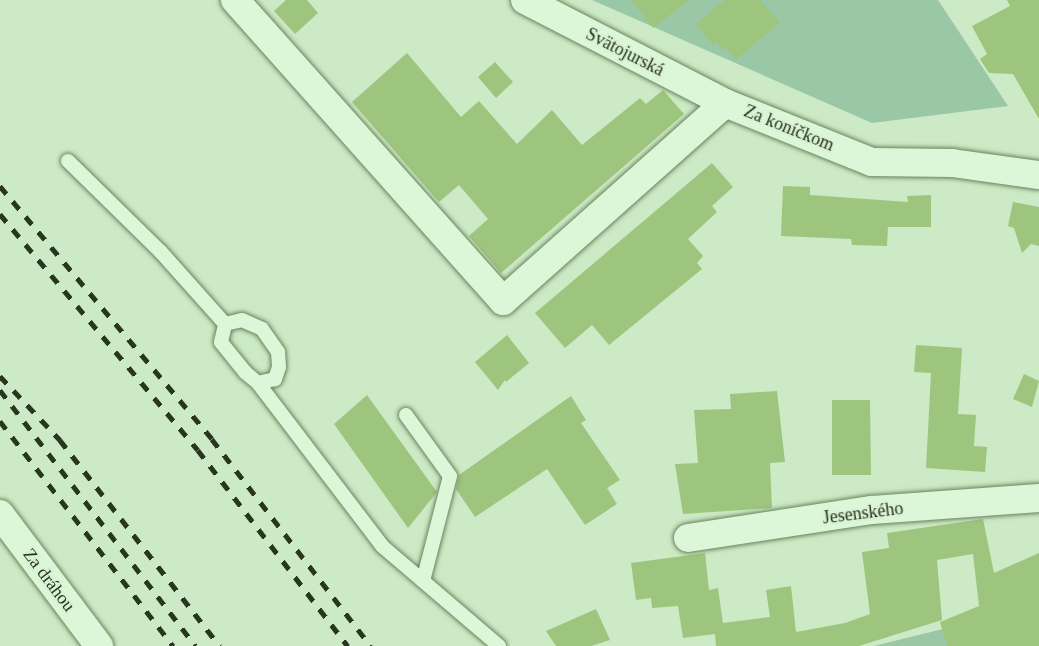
<!DOCTYPE html>
<html>
<head>
<meta charset="utf-8">
<style>
  body { margin:0 }
  #map { position:relative; width:1039px; height:646px; overflow:hidden; background:#cbeac5; font-family:"Times New Roman",serif }
  div>[style] { position:absolute }
  [style*='--x'] { left:calc(var(--x)*1px); top:calc(var(--y)*1px); width:calc(var(--w)*1px); rotate:calc(var(--a)*1deg) }
  .green>* { inset:0; background:#9ac7a6 }
  .building>* { inset:0; background:#9ec57e }
  .roads { filter:drop-shadow(0 0 2px #6a845d) drop-shadow(0 0 2px #6a845d) }
  .lane>* { height:14px; margin:-7px; padding:0 7px; transform-origin:7px; border-radius:7px; background:#dcf6d8 }
  .street>* { height:28px; margin:-14px; padding:0 14px; transform-origin:14px; border-radius:14px; background:#dcf6d8 }
  .rail>* { height:4.5px; margin-top:-2.25px; transform-origin:0; background:repeating-linear-gradient(90deg,#28351f 0 10px,transparent 0 20px) }
  span { translate:-50% -50%; white-space:nowrap; text-align:center; line-height:1.15; -webkit-text-stroke:4.5px #d9f2d4; paint-order:stroke }
  .street-label { font-size:18px; color:#28351f }
</style>
</head>
<body>
<div id="map">
  <div class="green">
    <div style="clip-path:polygon(592px 0,938px 0,1008px 106px,872px 123px)"></div>
    <div style="clip-path:polygon(951px 627px,958px 646px,874px 646px)"></div>
  </div>
  <div class="building">
    <div style="clip-path:polygon(286px 0,307px 0,318px 13px,295px 34px,274px 11px)"></div>
    <div style="clip-path:polygon(631px 0,689px 0,653px 28px)"></div>
    <div style="clip-path:polygon(724px 0,760px 0,780px 22px,736px 60px,726px 48px,723px 50px,716px 42px,713px 45px,696px 24px)"></div>
    <div style="clip-path:polygon(1007px 0,1039px 0,1039px 119px,1013px 74px,989px 73px,980px 59px,987px 54px,972px 26px,1010px 6px)"></div>
    <div style="clip-path:polygon(407px 53px,461px 117px,479px 101px,517px 144px,552px 110px,582px 145px,640px 98px,646px 104px,663px 90px,684px 114px,501px 273px,469px 236px,488px 219px,459px 185px,439px 202px,352px 102px)"></div>
    <div style="clip-path:polygon(495px 62px,513px 82px,496px 98px,478px 77px)"></div>
    <div style="clip-path:polygon(712px 163px,733px 187px,712px 206px,717px 212px,688px 239px,703px 256px,697px 263px,702px 269px,609px 345px,592px 325px,565px 348px,535px 313px)"></div>
    <div style="clip-path:polygon(783px 186px,810px 187px,810px 195px,908px 202px,907px 196px,931px 195px,931px 227px,888px 227px,887px 246px,852px 245px,851px 239px,781px 236px)"></div>
    <div style="clip-path:polygon(1013px 202px,1039px 207px,1039px 246px,1031px 244px,1022px 253px,1014px 228px,1008px 226px)"></div>
    <div style="clip-path:polygon(507px 335px,529px 363px,506px 382px,505px 380px,498px 390px,475px 362px)"></div>
    <div style="clip-path:polygon(916px 345px,962px 348px,958px 414px,976px 415px,974px 446px,987px 447px,985px 472px,926px 468px,931px 373px,914px 372px)"></div>
    <div style="clip-path:polygon(1024px 374px,1039px 381px,1032px 407px,1013px 399px)"></div>
    <div style="clip-path:polygon(777px 391px,785px 462px,770px 463px,772px 508px,683px 514px,675px 464px,698px 463px,694px 410px,731px 409px,730px 394px)"></div>
    <div style="clip-path:polygon(367px 395px,437px 492px,408px 528px,334px 424px)"></div>
    <div style="clip-path:polygon(571px 396px,586px 420px,581px 423px,620px 480px,607px 488px,617px 504px,585px 525px,547px 469px,475px 517px,456px 489px,459px 475px)"></div>
    <div style="clip-path:polygon(832px 400px,870px 400px,871px 475px,832px 475px)"></div>
    <div style="clip-path:polygon(983px 519px,994px 573px,1039px 553px,1039px 646px,947px 646px,940px 622px,979px 606px,973px 554px,937px 560px,942px 620px,859px 646px,716px 646px,715px 634px,683px 638px,678px 606px,652px 608px,651px 598px,636px 600px,631px 563px,705px 553px,709px 590px,718px 588px,723px 623px,770px 617px,766px 590px,791px 586px,796px 632px,845px 623px,870px 614px,862px 552px,889px 548px,887px 533px)"></div>
    <div style="clip-path:polygon(596px 609px,610px 640px,591px 646px,556px 646px,546px 631px)"></div>
  </div>
  <div class="roads">
    <div class="lane">
      <div style="--x:68;--y:161;--w:129;--a:44.4"></div>
      <div style="--x:160;--y:251;--w:98;--a:48.3"></div>
      <div style="--x:225;--y:324;--w:17;--a:-13"></div>
      <div style="--x:242;--y:320;--w:22;--a:24"></div>
      <div style="--x:262;--y:329;--w:28;--a:55"></div>
      <div style="--x:278;--y:352;--w:15;--a:86"></div>
      <div style="--x:279;--y:367;--w:13;--a:108"></div>
      <div style="--x:275;--y:379;--w:17;--a:167"></div>
      <div style="--x:258;--y:383;--w:17;--a:-140"></div>
      <div style="--x:245;--y:372;--w:38;--a:-129"></div>
      <div style="--x:221;--y:342;--w:18;--a:-77"></div>
      <div style="--x:258;--y:383;--w:205;--a:52.7"></div>
      <div style="--x:382;--y:546;--w:154;--a:40.5"></div>
      <div style="--x:406;--y:415;--w:75;--a:54.2"></div>
      <div style="--x:450;--y:476;--w:108;--a:104.4"></div>
    </div>
    <div class="street">
      <div style="--x:235;--y:0;--w:403;--a:48.3"></div>
      <div style="--x:503;--y:301;--w:297;--a:-41.7"></div>
      <div style="--x:525;--y:0;--w:225;--a:27.2"></div>
      <div style="--x:725;--y:103;--w:158;--a:21.9"></div>
      <div style="--x:872;--y:162;--w:80;--a:0.7"></div>
      <div style="--x:952;--y:163;--w:88;--a:7.9"></div>
      <div style="--x:0;--y:514;--w:165;--a:53.1"></div>
      <div style="--x:688;--y:538;--w:186;--a:-8.7"></div>
      <div style="--x:872;--y:510;--w:167;--a:-4.1"></div>
    </div>
  </div>
  <div class="rail">
    <div style="--x:0;--y:186;--w:330;--a:50"></div>
    <div style="--x:212;--y:439;--w:261;--a:52.5"></div>
    <div style="--x:0;--y:214;--w:308;--a:50"></div>
    <div style="--x:198;--y:450;--w:247;--a:52.6"></div>
    <div style="--x:0;--y:376;--w:88;--a:46.8"></div>
    <div style="--x:60;--y:440;--w:261;--a:52.2"></div>
    <div style="--x:0;--y:390;--w:322;--a:52.6"></div>
    <div style="--x:0;--y:421;--w:284;--a:52.4"></div>
  </div>
  <div class="street-label">
    <span style="left:625px;top:52px;rotate:27deg">Svätojurská</span>
    <span style="left:789px;top:128px;rotate:22deg">Za koníčkom</span>
    <span style="left:863px;top:513px;rotate:-7deg">Jesenského</span>
    <span style="left:49px;top:580px;rotate:53deg">Za dráhou</span>
  </div>
</div>
</body>
</html>
